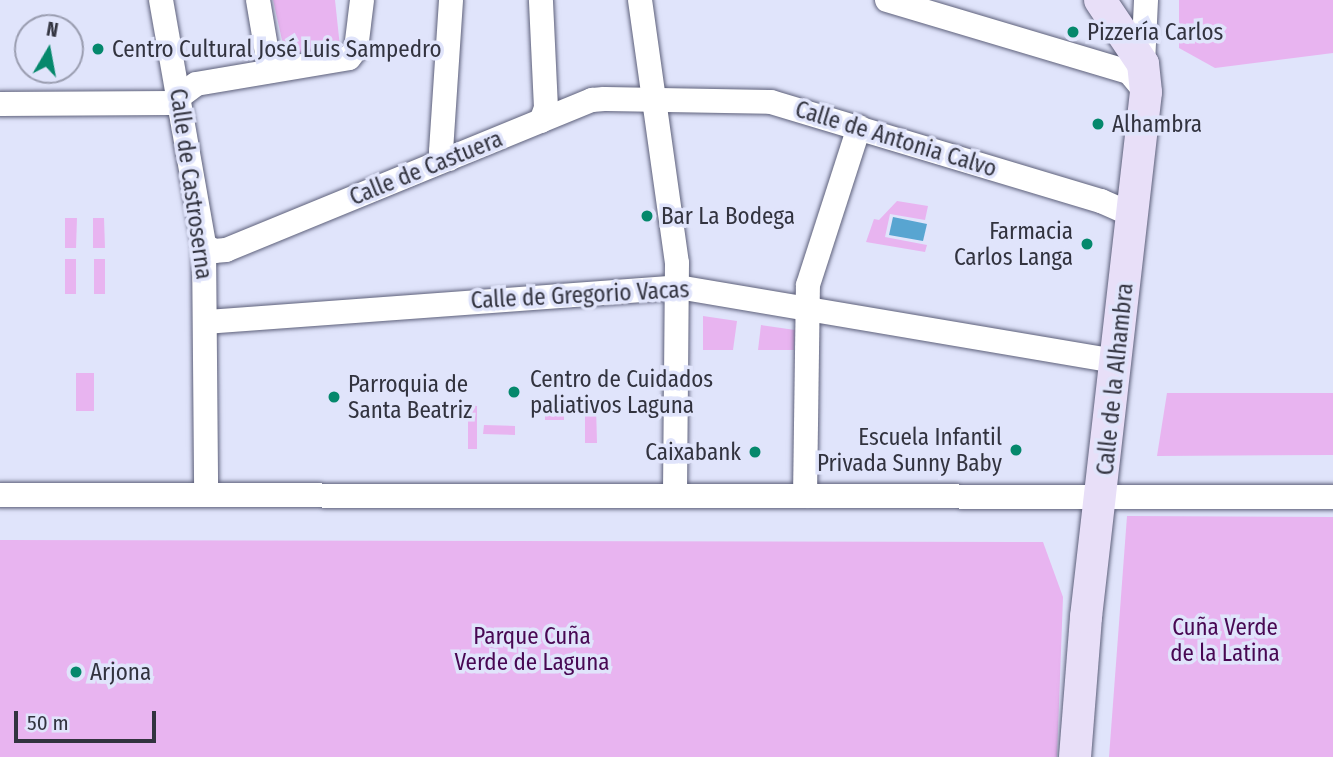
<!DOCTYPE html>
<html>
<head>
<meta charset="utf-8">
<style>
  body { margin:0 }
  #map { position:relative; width:1333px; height:757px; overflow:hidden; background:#e0e4fb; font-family:"Fira Sans Condensed",sans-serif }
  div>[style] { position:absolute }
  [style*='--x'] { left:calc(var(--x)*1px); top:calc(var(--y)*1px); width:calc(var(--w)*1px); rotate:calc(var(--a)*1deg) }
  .green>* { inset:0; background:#e8b4f0 }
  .water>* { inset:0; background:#58a5d1 }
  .roads { filter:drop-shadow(0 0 2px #5d607a) drop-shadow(0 0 2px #5d607a) }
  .minor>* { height:24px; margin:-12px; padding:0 12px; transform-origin:12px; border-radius:12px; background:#fff }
  .major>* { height:32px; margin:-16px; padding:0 16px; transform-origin:16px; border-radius:16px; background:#e8dff8 }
  .dots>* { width:19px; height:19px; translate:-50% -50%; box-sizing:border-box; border:4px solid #e0e4fb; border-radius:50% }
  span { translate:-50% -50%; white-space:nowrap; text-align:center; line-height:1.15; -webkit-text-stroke:7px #e0e4fb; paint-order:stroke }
  .poi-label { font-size:23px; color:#32333f }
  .left { translate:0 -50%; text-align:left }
  .right { translate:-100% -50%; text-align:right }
  .street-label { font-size:23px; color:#32333f }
  .park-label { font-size:23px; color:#480853 }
  .north { position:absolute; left:14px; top:14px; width:70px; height:70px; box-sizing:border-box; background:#e0e4fb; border:2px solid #9a9db0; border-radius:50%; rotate:10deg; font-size:19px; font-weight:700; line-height:28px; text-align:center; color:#32333f }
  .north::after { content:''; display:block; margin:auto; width:24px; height:32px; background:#05886c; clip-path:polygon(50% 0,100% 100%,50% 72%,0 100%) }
  .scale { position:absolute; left:14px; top:711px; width:142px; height:32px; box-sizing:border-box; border:4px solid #32333f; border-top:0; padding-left:9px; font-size:21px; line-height:24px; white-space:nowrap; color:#32333f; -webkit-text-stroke:5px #e0e4fb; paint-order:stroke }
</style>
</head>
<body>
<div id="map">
  <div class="green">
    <div style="clip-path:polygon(273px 0,335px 0,340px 47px,296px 53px,284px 49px)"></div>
    <div style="clip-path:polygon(1179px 0,1333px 0,1333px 53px,1215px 68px,1179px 48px)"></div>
    <div style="clip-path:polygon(897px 201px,928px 206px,925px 220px,890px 214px,885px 237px,927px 245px,925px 252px,866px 242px,874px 219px,879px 220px)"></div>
    <div style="clip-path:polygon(65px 218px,77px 218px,76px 248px,65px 248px)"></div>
    <div style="clip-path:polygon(93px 218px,104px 218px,105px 248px,93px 248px)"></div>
    <div style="clip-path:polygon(65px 259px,76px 259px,76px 294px,65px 294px)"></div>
    <div style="clip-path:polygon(94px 259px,105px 259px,105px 294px,94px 294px)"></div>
    <div style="clip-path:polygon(703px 316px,737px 321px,733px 350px,703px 350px)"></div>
    <div style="clip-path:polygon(761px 325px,795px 330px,794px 350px,758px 350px)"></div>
    <div style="clip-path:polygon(76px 373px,94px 373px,94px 411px,76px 411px)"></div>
    <div style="clip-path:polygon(1167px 393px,1333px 393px,1333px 455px,1157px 456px)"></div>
    <div style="clip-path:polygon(468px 405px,477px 406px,477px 449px,468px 449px)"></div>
    <div style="clip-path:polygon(564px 405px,564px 420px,545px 420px,545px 409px,534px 409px)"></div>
    <div style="clip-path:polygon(585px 406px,596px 406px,597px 443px,585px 443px)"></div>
    <div style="clip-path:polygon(484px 425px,515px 426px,515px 435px,483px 434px)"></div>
    <div style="clip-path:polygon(1127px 516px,1333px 517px,1333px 757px,1109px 757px)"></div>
    <div style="clip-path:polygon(0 540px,1043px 542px,1063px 597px,1057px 757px,0 757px)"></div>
  </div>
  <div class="water">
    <div style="clip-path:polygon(893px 217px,927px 224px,923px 241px,889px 235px)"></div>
  </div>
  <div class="roads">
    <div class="minor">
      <div style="--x:161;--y:0;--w:249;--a:80"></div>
      <div style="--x:204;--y:245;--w:250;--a:89.5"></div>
      <div style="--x:258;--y:0;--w:72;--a:80.4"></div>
      <div style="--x:640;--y:0;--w:266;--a:82"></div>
      <div style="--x:677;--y:263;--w:233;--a:90.5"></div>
      <div style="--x:887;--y:0;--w:252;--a:16.6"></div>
      <div style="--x:1129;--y:72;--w:26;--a:50"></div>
      <div style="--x:1143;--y:64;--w:64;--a:-87.3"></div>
      <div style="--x:0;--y:104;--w:171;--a:-0.3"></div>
      <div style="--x:171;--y:103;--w:31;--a:-37"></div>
      <div style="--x:196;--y:84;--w:155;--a:-9.6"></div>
      <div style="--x:349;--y:58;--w:11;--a:-52"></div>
      <div style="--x:356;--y:49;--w:49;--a:-83"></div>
      <div style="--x:541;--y:121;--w:14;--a:-69"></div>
      <div style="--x:546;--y:108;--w:108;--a:-92.7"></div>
      <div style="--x:449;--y:159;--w:11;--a:-135"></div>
      <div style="--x:441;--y:151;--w:151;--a:-86.2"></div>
      <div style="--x:204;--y:245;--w:12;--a:31"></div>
      <div style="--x:214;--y:251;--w:12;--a:-5"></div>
      <div style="--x:226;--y:250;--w:396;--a:-22.3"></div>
      <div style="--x:592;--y:100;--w:12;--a:-5"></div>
      <div style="--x:604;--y:99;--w:167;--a:1"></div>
      <div style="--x:771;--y:102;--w:345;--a:16.7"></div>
      <div style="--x:1101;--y:201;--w:34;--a:24"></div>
      <div style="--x:206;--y:322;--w:473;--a:-4.2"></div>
      <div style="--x:678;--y:287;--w:444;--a:9.6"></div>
      <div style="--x:0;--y:495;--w:1333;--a:0.09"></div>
      <div style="--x:805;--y:496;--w:211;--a:-89.2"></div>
      <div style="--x:808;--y:285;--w:166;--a:-72.1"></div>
    </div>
    <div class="major">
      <div style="--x:1075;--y:757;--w:140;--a:-85.5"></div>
      <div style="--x:1086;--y:617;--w:528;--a:-83.48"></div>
      <div style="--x:1146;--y:92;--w:28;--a:-96"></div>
      <div style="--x:1143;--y:64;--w:77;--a:-123.9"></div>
    </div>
  </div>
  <div class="dots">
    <div style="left:1073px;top:32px;background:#05886c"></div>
    <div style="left:98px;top:49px;background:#05886c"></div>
    <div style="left:1098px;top:124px;background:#05886c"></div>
    <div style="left:647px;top:216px;background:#05886c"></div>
    <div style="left:1087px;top:244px;background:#05886c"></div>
    <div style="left:514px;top:392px;background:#05886c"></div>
    <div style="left:334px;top:397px;background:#05886c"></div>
    <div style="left:1016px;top:450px;background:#05886c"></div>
    <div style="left:755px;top:452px;background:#05886c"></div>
    <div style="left:76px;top:672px;background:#05886c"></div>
  </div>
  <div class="poi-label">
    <span class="left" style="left:1087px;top:32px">Pizzería Carlos</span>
    <span class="left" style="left:112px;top:49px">Centro Cultural José Luis Sampedro</span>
    <span class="left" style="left:1112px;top:124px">Alhambra</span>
    <span class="left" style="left:661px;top:216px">Bar La Bodega</span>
    <span class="right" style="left:1073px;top:244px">Farmacia<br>Carlos Langa</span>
    <span class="left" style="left:530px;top:392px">Centro de Cuidados<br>paliativos Laguna</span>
    <span class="left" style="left:348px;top:397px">Parroquia de<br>Santa Beatriz</span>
    <span class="right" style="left:1002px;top:450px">Escuela Infantil<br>Privada Sunny Baby</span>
    <span class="right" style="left:741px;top:452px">Caixabank</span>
    <span class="left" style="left:90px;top:672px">Arjona</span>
  </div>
  <div class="street-label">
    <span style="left:896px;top:139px;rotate:17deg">Calle de Antonia Calvo</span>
    <span style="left:426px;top:168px;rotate:-22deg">Calle de Castuera</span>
    <span style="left:191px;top:184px;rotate:82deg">Calle de Castroserna</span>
    <span style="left:580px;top:295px;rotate:-3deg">Calle de Gregorio Vacas</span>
    <span style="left:1115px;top:379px;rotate:-84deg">Calle de la Alhambra</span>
  </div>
  <div class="park-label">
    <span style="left:1225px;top:640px">Cuña Verde<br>de la Latina</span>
    <span style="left:532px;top:649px">Parque Cuña<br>Verde de Laguna</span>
  </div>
  <div class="north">N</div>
  <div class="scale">50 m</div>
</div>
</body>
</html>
